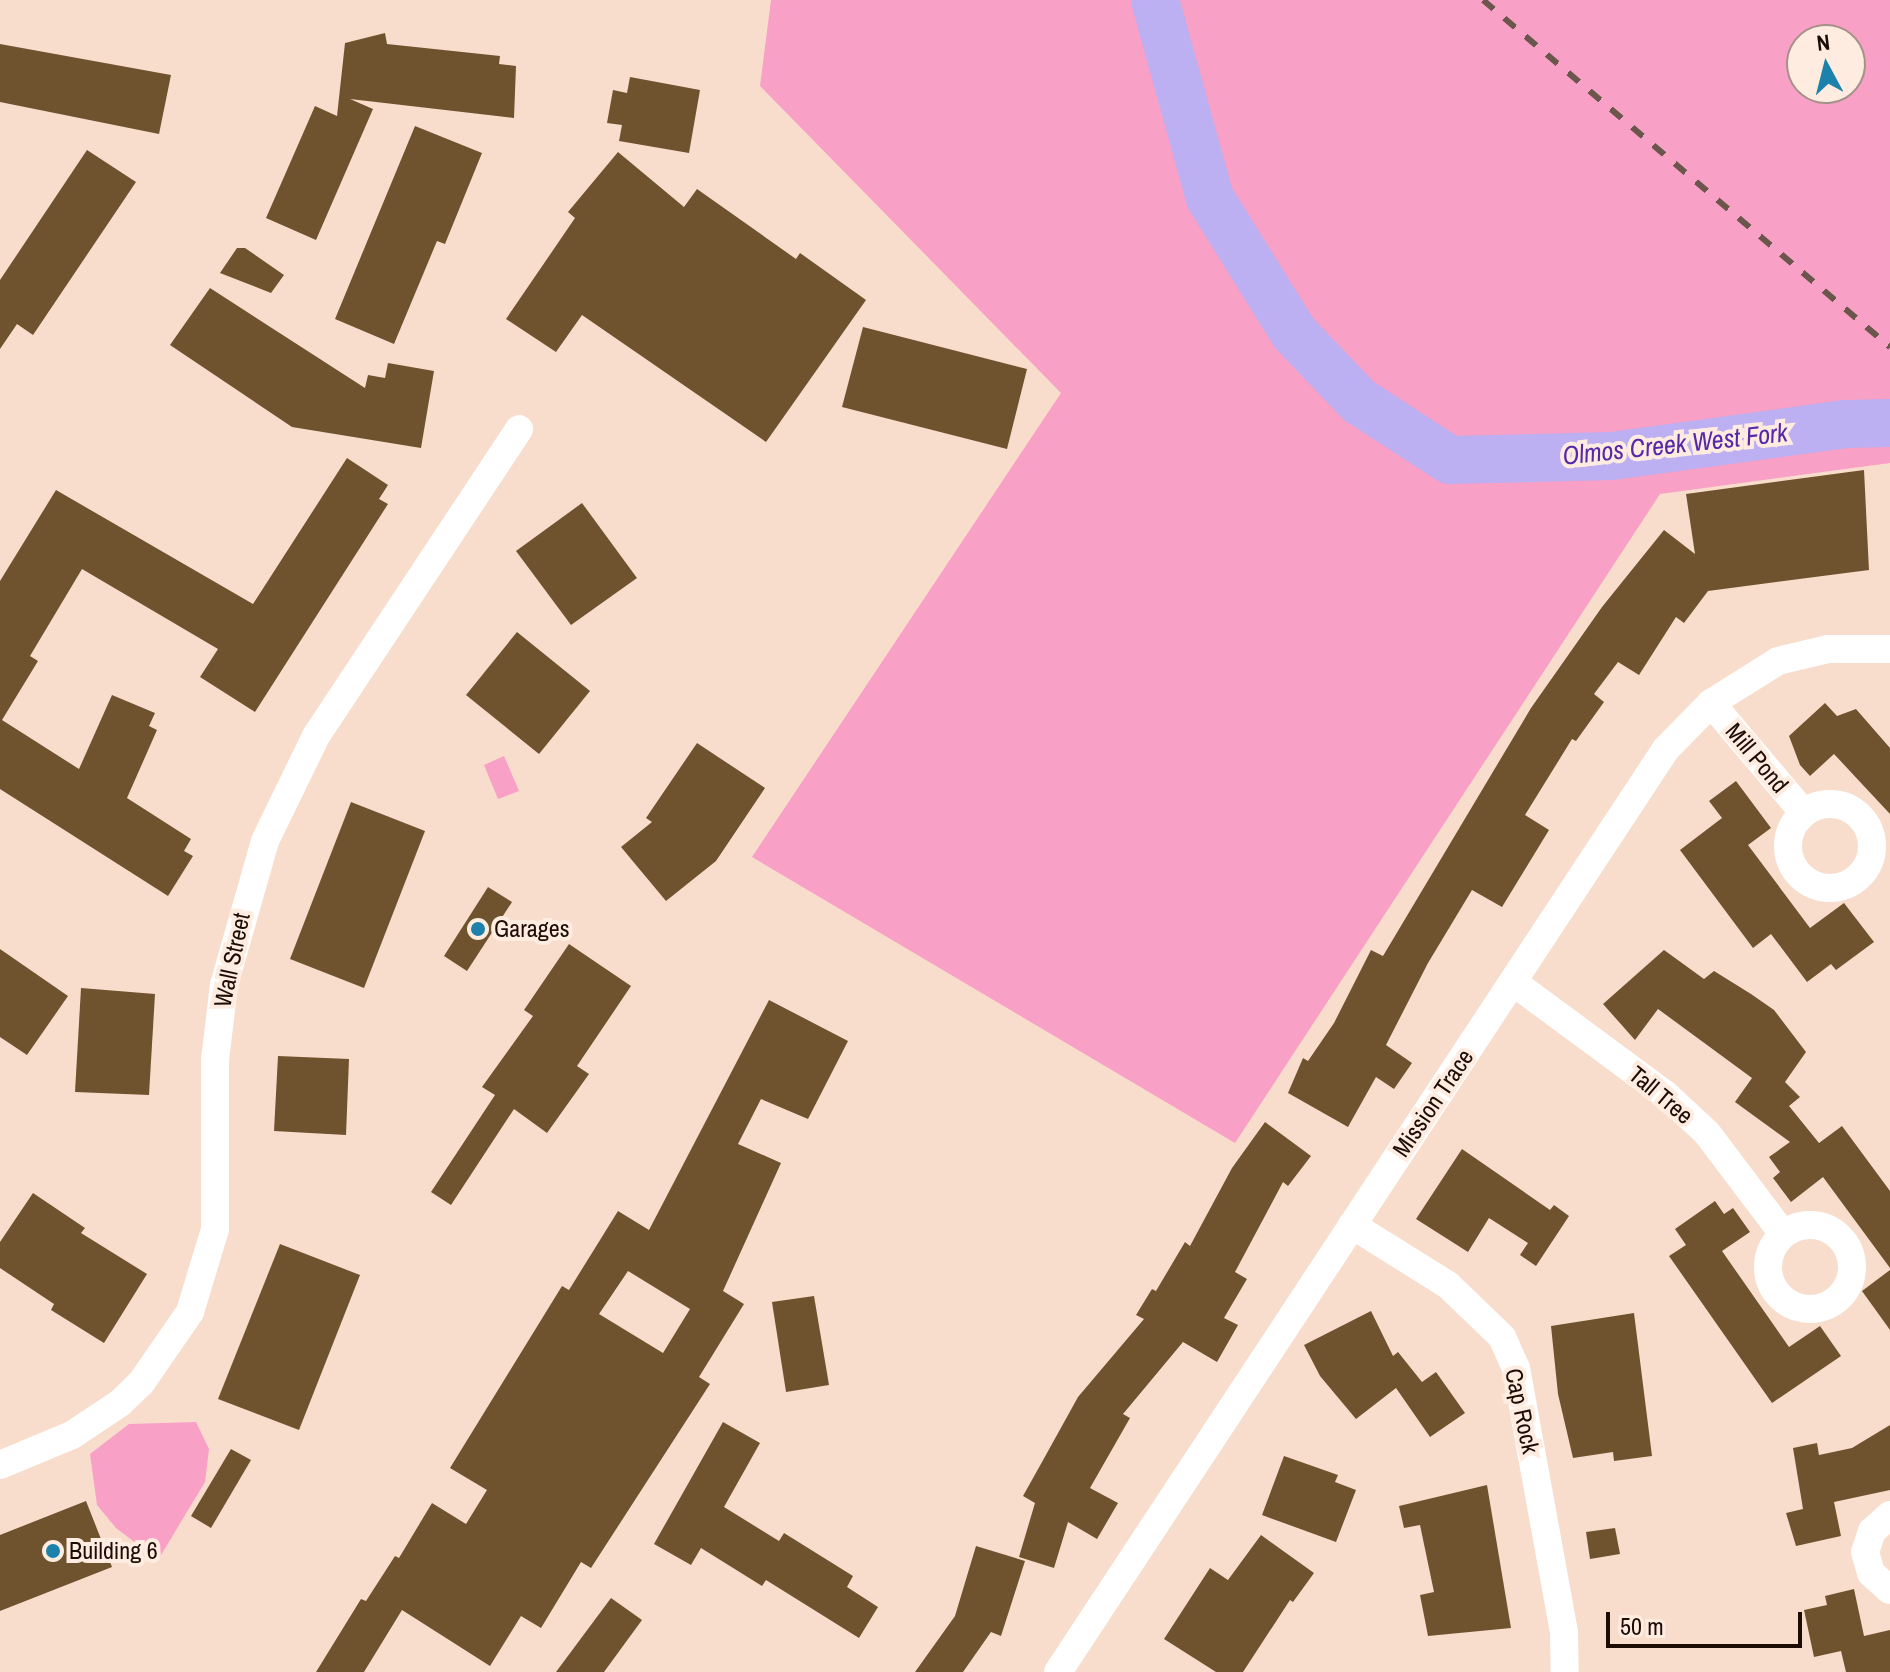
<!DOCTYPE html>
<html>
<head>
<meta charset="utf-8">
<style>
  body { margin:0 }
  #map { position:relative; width:1890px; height:1672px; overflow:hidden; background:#f9ddcc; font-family:"Archivo Narrow",sans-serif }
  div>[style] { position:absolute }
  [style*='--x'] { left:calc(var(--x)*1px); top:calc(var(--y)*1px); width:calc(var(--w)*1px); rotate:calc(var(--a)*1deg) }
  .green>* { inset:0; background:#f8a0c6 }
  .river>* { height:48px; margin:-24px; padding:0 24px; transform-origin:24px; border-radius:24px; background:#bcaff2 }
  .building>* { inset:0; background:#6f532e }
  .minor>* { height:28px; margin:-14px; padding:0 14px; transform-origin:14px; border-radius:14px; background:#fff }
  .minor>.ring { margin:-14px; padding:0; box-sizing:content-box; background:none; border:28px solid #fff; border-radius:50% }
  .rail>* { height:6px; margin-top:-3px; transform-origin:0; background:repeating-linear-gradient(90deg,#6a564b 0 14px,transparent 0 28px) }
  .dots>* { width:22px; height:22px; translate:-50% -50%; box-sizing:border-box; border:4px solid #ffece1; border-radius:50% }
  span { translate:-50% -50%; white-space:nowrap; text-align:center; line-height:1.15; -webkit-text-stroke:8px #ffece1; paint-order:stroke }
  .street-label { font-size:24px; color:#1b0c04 }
  .poi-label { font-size:24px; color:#1b0c04 }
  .left { translate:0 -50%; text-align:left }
  .water-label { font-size:26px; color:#5629a8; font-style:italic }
  .north { position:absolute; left:1786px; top:24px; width:80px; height:80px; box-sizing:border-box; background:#ffece1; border:2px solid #a49289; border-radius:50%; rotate:353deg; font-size:22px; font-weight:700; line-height:32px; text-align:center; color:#1b0c04 }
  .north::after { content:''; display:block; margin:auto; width:28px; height:36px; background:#1c81ab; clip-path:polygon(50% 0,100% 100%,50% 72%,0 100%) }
  .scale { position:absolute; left:1606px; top:1612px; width:196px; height:36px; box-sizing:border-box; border:4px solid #1b0c04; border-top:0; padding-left:10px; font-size:24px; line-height:28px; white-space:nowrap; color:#1b0c04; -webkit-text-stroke:6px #ffece1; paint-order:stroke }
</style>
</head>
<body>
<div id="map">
  <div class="green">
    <div style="clip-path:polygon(evenodd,771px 0,1890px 0,1890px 463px,1660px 494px,1235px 1143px,752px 857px,1061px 393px,760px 86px,771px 0,1802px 40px,1850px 40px,1850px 88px,1802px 88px,1802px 40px)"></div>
    <div style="clip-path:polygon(504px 756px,519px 791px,498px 799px,484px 765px)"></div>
    <div style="clip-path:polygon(196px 1422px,209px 1449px,205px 1482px,158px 1560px,116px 1528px,97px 1505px,90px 1454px,129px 1424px)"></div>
  </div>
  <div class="river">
    <div style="--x:1155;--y:0;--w:205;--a:74.5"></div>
    <div style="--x:1210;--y:198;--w:159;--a:58.1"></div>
    <div style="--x:1294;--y:333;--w:94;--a:46.3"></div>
    <div style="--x:1359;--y:401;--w:108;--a:33"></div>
    <div style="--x:1450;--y:460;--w:162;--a:-1.4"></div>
    <div style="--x:1612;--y:456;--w:235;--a:-7.8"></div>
    <div style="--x:1845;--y:424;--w:45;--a:-1.3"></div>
  </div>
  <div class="building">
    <div style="clip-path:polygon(385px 33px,387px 44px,500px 56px,499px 64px,516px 66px,514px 118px,350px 99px,373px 109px,316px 240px,266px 218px,315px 106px,337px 116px,345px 43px)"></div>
    <div style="clip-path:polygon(0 44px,171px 75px,159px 134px,0 102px)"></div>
    <div style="clip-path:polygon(630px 77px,700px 90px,689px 153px,619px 141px,622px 125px,607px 123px,613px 90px,627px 93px)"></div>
    <div style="clip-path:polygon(415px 126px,482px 153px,445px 244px,437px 241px,394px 344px,335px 319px)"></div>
    <div style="clip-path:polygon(87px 150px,136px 182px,33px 335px,17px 324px,0 349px,0 280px)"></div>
    <div style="clip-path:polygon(618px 152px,684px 207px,697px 189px,796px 259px,800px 253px,866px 300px,766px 442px,582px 315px,556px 352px,506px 319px,575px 218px,568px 212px)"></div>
    <div style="clip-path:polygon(237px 248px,245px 248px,284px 275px,271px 293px,220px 273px)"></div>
    <div style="clip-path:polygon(210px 288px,365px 388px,368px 375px,385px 378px,388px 363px,434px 371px,421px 448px,292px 427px,170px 345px)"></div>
    <div style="clip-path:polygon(863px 327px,1027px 369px,1007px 449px,842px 407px)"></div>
    <div style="clip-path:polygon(347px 458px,388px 485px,379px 499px,388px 504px,255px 712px,200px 677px,218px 649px,82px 569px,30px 656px,38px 661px,2px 720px,79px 769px,112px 695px,155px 713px,149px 726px,157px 730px,127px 798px,191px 839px,184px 851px,193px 856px,168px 896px,0 789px,0 581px,56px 490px,253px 604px)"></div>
    <div style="clip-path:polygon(1864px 470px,1869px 570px,1708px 591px,1684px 623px,1676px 617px,1639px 675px,1618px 662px,1594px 694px,1604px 702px,1576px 741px,1572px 739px,1525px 815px,1549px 830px,1502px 907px,1472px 890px,1428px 963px,1386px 1045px,1412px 1063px,1394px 1089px,1376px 1077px,1348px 1127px,1288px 1093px,1303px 1058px,1308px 1061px,1334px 1023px,1371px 950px,1383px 956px,1531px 708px,1602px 607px,1664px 530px,1695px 554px,1686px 494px)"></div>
    <div style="clip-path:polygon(582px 503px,637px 578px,571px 625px,516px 551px)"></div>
    <div style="clip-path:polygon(517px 632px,590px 691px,539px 754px,466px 695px)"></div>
    <div style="clip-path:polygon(1825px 703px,1837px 716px,1856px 709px,1890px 748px,1890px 814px,1834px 754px,1810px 776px,1800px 765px,1789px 736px)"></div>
    <div style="clip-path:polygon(697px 743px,765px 788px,716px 861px,666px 901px,621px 847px,652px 822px,646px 818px)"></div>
    <div style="clip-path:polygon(1736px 781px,1771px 828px,1748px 845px,1810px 928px,1844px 903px,1874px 942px,1836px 970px,1831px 964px,1807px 982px,1771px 934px,1753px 948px,1680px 850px,1722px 818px,1709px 801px)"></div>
    <div style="clip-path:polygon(351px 802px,425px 831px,364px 988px,290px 959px)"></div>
    <div style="clip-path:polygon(488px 887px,512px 902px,467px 971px,444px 956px)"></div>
    <div style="clip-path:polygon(569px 944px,631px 986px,577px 1066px,589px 1074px,547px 1133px,514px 1109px,451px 1205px,431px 1192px,495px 1095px,482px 1087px,533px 1016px,524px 1010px)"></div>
    <div style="clip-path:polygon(0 949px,68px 996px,27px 1055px,0 1037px)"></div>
    <div style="clip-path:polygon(1664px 950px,1704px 979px,1714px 971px,1751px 994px,1774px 1010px,1806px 1052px,1785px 1082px,1800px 1097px,1789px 1106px,1819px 1143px,1842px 1126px,1890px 1191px,1890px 1268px,1823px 1177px,1791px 1202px,1773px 1178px,1780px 1172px,1769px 1157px,1790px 1142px,1735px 1102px,1752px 1078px,1658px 1009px,1635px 1040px,1603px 1004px)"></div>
    <div style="clip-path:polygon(81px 988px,155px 994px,149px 1095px,75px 1092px)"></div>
    <div style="clip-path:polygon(evenodd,769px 1000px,848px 1041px,808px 1119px,761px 1099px,738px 1144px,781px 1163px,723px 1291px,744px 1304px,699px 1377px,710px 1384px,591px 1568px,581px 1562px,541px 1628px,521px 1616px,490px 1666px,402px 1610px,364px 1672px,316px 1672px,361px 1599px,366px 1601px,395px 1556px,399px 1558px,432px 1503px,466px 1524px,487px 1490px,450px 1468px,562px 1286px,569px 1290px,618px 1211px,649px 1230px,769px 1000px,628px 1271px,690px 1309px,663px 1353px,599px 1314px,628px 1271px)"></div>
    <div style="clip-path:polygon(278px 1056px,349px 1059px,346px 1135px,274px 1131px)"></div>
    <div style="clip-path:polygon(1265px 1122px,1311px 1156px,1288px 1186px,1283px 1182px,1235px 1272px,1247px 1279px,1224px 1318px,1238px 1325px,1217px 1362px,1183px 1342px,1123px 1414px,1130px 1418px,1090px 1488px,1118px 1503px,1097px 1539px,1068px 1522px,1054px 1568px,1019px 1557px,1035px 1503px,1023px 1496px,1042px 1462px,1078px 1397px,1144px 1319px,1136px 1315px,1152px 1289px,1156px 1291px,1185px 1242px,1190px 1246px,1232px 1168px)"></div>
    <div style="clip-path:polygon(1462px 1149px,1550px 1210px,1554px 1205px,1569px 1216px,1536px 1266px,1520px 1255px,1528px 1243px,1489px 1218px,1468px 1252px,1416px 1219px)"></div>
    <div style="clip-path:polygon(33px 1193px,85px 1228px,81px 1233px,147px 1274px,104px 1343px,51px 1310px,54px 1304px,0 1268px,0 1242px)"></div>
    <div style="clip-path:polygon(1715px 1201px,1724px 1214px,1733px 1208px,1750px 1232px,1722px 1251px,1789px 1347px,1820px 1326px,1841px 1356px,1772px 1403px,1669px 1256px,1686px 1245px,1675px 1229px)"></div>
    <div style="clip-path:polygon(280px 1244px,360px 1275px,299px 1430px,218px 1399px)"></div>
    <div style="clip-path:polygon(1890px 1270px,1890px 1330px,1862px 1291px)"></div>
    <div style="clip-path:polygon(814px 1296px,829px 1385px,786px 1392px,772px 1302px)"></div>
    <div style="clip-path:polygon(1371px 1311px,1393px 1356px,1398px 1352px,1422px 1382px,1436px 1372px,1465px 1413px,1430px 1437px,1396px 1388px,1356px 1419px,1320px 1376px,1304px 1345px)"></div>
    <div style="clip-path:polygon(1634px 1313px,1652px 1456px,1614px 1461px,1613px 1452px,1573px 1458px,1558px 1394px,1551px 1326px)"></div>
    <div style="clip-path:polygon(723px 1422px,760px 1443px,724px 1507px,779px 1541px,784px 1533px,853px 1576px,847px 1587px,878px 1607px,859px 1638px,766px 1580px,762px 1586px,701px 1548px,691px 1565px,654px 1544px)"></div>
    <div style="clip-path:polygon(1890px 1425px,1890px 1490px,1834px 1502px,1841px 1536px,1796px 1546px,1786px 1513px,1803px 1509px,1793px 1448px,1817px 1443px,1819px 1455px,1852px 1448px)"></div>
    <div style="clip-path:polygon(231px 1449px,251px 1460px,211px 1528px,191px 1516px)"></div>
    <div style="clip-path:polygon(1284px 1456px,1338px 1475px,1335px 1482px,1356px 1490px,1336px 1542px,1262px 1515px)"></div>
    <div style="clip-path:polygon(1487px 1485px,1511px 1628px,1428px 1636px,1420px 1595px,1434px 1592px,1420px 1525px,1404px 1528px,1399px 1506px)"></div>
    <div style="clip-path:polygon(86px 1501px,112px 1567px,0 1611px,0 1535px)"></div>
    <div style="clip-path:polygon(1615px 1528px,1620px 1554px,1590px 1559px,1586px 1532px)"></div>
    <div style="clip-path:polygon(1261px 1535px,1314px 1573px,1293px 1602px,1290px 1600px,1243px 1672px,1216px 1672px,1164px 1639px,1210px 1568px,1228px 1580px)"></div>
    <div style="clip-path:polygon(976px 1546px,1025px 1561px,1001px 1636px,991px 1632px,963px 1672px,915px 1672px,955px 1616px)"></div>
    <div style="clip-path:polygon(1854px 1589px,1864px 1636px,1890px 1630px,1890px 1672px,1846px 1672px,1841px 1651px,1814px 1657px,1804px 1610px,1827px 1605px,1825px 1596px)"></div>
    <div style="clip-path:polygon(611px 1598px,642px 1620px,604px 1672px,556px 1672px)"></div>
  </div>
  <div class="minor">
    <div style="--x:1711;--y:703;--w:144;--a:49.8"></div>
    <div class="ring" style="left:1788px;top:804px;width:56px;height:56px"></div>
    <div style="--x:1513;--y:982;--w:189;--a:36.4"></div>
    <div style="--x:1665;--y:1094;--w:57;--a:42.9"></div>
    <div style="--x:1707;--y:1133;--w:126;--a:53"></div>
    <div style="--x:1352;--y:1225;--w:113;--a:32"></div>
    <div style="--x:1448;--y:1285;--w:75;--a:43.9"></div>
    <div style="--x:1502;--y:1337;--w:34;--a:66"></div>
    <div style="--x:1516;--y:1368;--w:269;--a:79.7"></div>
    <div style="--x:1564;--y:1633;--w:39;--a:89"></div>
    <div class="ring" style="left:1768px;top:1225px;width:56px;height:56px"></div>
    <div style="--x:0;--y:1465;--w:78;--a:-22.6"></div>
    <div style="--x:72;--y:1435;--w:58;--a:-33.7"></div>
    <div style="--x:120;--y:1403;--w:29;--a:-44"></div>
    <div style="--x:141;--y:1383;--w:86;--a:-55.4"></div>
    <div style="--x:190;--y:1312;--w:87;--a:-73.2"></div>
    <div style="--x:215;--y:1229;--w:169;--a:-90"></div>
    <div style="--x:215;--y:1060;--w:76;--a:-83.2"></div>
    <div style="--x:224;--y:985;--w:150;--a:-74.1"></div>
    <div style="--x:265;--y:841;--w:117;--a:-64.1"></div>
    <div style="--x:316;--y:736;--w:368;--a:-56.5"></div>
    <div style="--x:1890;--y:1515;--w:24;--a:138"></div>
    <div style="--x:1872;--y:1531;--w:22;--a:108"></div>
    <div style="--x:1865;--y:1552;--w:22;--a:74"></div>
    <div style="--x:1871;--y:1573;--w:25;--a:42"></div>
    <div style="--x:1058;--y:1672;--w:1105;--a:-56.63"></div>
    <div style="--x:1666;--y:749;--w:64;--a:-45.6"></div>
    <div style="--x:1711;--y:703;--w:79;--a:-32.1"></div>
    <div style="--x:1778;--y:661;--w:51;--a:-13.5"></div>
    <div style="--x:1828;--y:649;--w:62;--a:0"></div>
  </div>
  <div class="rail">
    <div style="--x:1483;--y:0;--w:535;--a:40.45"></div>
  </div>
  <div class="dots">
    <div style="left:478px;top:929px;background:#1c81ab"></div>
    <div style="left:53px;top:1551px;background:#1c81ab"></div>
  </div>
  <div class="street-label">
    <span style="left:1757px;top:758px;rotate:50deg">Mill Pond</span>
    <span style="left:232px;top:960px;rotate:-78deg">Wall Street</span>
    <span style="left:1661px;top:1095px;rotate:40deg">Tall Tree</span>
    <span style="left:1433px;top:1103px;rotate:-56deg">Mission Trace</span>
    <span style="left:1522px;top:1411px;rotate:78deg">Cap Rock</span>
  </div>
  <div class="poi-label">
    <span class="left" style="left:494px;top:929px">Garages</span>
    <span class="left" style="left:69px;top:1551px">Building 6</span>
  </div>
  <div class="water-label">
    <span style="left:1675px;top:444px;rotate:-6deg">Olmos Creek West Fork</span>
  </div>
  <div class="north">N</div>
  <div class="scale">50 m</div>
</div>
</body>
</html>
